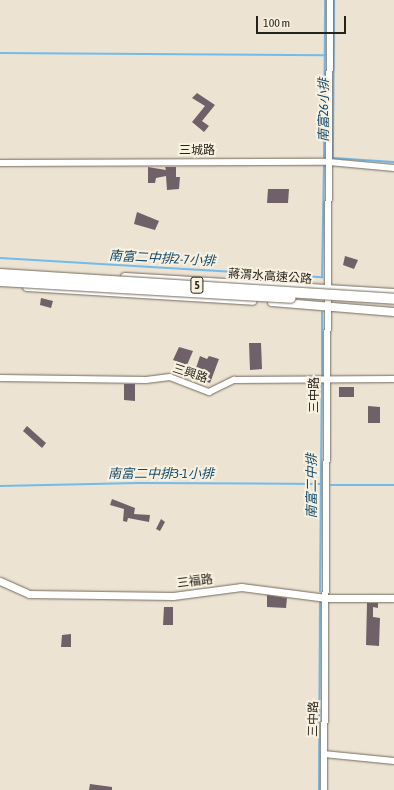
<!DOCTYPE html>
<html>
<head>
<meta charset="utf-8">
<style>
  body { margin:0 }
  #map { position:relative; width:394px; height:790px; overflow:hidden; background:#ece3d3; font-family:"Asap Condensed","Noto Sans TC",sans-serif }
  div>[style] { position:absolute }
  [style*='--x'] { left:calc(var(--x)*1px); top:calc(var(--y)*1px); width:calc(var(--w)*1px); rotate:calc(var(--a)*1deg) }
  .stream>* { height:2px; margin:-1px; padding:0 1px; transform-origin:1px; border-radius:1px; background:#73bbed }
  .building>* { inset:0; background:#706068 }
  .roads { filter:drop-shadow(0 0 1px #726a5c) drop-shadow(0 0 1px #726a5c) }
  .minor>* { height:5.5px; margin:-2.75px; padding:0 2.75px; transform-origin:2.75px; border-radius:2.75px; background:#fff }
  .tertiary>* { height:7px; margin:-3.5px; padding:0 3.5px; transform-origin:3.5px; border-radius:3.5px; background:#fff }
  .secondary>* { height:8px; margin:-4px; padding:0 4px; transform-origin:4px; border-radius:4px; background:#fff }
  .bridges { filter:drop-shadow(0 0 1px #726a5c) drop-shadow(0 0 1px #726a5c) }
  .motorway-bridge>* { height:10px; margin:-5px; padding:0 5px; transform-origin:5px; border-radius:5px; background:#fff }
  span { translate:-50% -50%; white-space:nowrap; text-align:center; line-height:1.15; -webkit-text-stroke:4px #f9f1e0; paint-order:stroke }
  .shield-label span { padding:1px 3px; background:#f9f1e0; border:1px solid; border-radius:3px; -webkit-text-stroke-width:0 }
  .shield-label { font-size:11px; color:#25221c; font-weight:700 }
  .street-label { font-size:12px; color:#25221c }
  .water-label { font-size:13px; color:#134b6c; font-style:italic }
  .scale { position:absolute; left:256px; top:16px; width:90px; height:18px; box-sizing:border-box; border:2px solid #25221c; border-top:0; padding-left:5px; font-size:12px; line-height:14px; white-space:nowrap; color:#25221c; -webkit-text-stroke:3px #f9f1e0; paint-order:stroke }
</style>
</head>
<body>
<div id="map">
  <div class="stream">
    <div style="--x:334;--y:0;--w:158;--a:90.4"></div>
    <div style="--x:333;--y:158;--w:61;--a:3.8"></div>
    <div style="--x:0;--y:53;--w:325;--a:0.4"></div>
    <div style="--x:324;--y:158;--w:158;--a:-89.6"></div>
    <div style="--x:0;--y:258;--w:323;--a:3.4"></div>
    <div style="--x:322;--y:277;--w:111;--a:-89"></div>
    <div style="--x:322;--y:376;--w:64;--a:-90"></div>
    <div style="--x:331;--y:485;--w:63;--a:0"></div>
    <div style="--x:0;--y:486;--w:138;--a:-1.2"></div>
    <div style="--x:138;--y:483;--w:183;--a:0.3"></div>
    <div style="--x:320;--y:591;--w:209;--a:-89.5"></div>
    <div style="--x:319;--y:790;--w:191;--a:-89.7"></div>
  </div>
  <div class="building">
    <div style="clip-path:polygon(197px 93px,215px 105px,202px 121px,209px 126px,204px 132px,192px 122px,205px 106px,192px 98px)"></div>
    <div style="clip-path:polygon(148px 167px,166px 170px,165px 167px,176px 167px,176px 177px,180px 177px,179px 189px,167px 190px,166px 176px,156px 178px,155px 183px,148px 183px)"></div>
    <div style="clip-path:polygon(268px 189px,289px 189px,288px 203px,267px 203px)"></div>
    <div style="clip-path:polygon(137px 212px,159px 221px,155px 230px,134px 224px)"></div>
    <div style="clip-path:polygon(345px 256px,358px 260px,354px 269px,343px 265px)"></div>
    <div style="clip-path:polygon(41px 298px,53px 301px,51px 308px,40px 305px)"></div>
    <div style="clip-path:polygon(249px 343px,261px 343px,262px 369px,250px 370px)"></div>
    <div style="clip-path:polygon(179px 347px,193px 351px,187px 365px,173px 360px)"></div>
    <div style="clip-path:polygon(200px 356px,207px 359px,209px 356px,219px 359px,210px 383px,193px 377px)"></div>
    <div style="clip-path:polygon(124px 384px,135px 384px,135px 401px,124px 400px)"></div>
    <div style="clip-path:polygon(339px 387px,354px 387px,354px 397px,339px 397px)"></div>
    <div style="clip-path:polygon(368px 406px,380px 407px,380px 423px,368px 423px)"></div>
    <div style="clip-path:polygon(27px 426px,46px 443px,42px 448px,23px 431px)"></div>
    <div style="clip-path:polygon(112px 499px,135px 508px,134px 514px,150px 515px,149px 522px,128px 518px,127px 522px,123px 521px,124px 509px,110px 505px)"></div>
    <div style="clip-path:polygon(161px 519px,165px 522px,160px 531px,156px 529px)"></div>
    <div style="clip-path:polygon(267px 595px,287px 598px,286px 608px,267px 607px)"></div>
    <div style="clip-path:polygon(367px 603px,378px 603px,378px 608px,373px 607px,373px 617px,380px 618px,379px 646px,366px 645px)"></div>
    <div style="clip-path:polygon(164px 607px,173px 607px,173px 625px,163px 625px)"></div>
    <div style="clip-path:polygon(71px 634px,71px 647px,61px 647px,62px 635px)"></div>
    <div style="clip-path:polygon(90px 784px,112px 787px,112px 790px,89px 790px)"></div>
  </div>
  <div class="roads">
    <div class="minor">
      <div style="--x:0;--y:163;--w:329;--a:-0.2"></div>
      <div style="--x:329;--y:162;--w:65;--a:5.3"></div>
      <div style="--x:0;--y:378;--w:146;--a:0.8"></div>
      <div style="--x:146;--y:380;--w:24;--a:-7"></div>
      <div style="--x:170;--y:377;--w:42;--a:21"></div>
      <div style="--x:209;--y:392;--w:28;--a:-26"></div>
      <div style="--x:234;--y:380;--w:160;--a:-0.4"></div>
      <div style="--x:324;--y:754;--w:70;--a:5.7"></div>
      <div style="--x:324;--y:790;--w:790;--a:-89.56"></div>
    </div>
    <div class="tertiary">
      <div style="--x:0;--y:581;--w:32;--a:24"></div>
      <div style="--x:29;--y:594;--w:144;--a:0.8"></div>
      <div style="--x:173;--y:596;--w:69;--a:-7.5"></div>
      <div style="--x:241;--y:587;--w:86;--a:7.4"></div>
      <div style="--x:326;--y:598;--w:68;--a:0"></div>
    </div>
    <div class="secondary">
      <div style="--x:125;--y:277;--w:269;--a:3.4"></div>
      <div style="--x:27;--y:287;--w:226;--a:3.5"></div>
      <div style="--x:272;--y:302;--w:122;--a:4.7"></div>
    </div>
  </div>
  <div class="bridges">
    <div class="motorway-bridge">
      <div style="--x:0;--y:274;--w:395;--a:3.6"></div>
      <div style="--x:0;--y:281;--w:291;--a:3.3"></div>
    </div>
  </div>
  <div class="shield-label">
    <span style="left:197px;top:285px">5</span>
  </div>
  <div class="street-label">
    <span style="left:197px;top:151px">三城路</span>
    <span style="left:270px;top:277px;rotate:4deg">蔣渭水高速公路</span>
    <span style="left:190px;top:374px;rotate:18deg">三興路</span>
    <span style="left:315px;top:395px;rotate:-90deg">三中路</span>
    <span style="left:195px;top:582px;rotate:-7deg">三福路</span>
    <span style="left:314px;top:719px;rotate:-89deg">三中路</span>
  </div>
  <div class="water-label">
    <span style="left:324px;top:110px;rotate:-90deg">南富26小排</span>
    <span style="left:162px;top:259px;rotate:3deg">南富二中排2-7小排</span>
    <span style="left:161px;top:474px">南富二中排3-1小排</span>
    <span style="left:312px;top:486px;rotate:-90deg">南富二中排</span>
  </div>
  <div class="scale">100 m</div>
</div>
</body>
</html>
